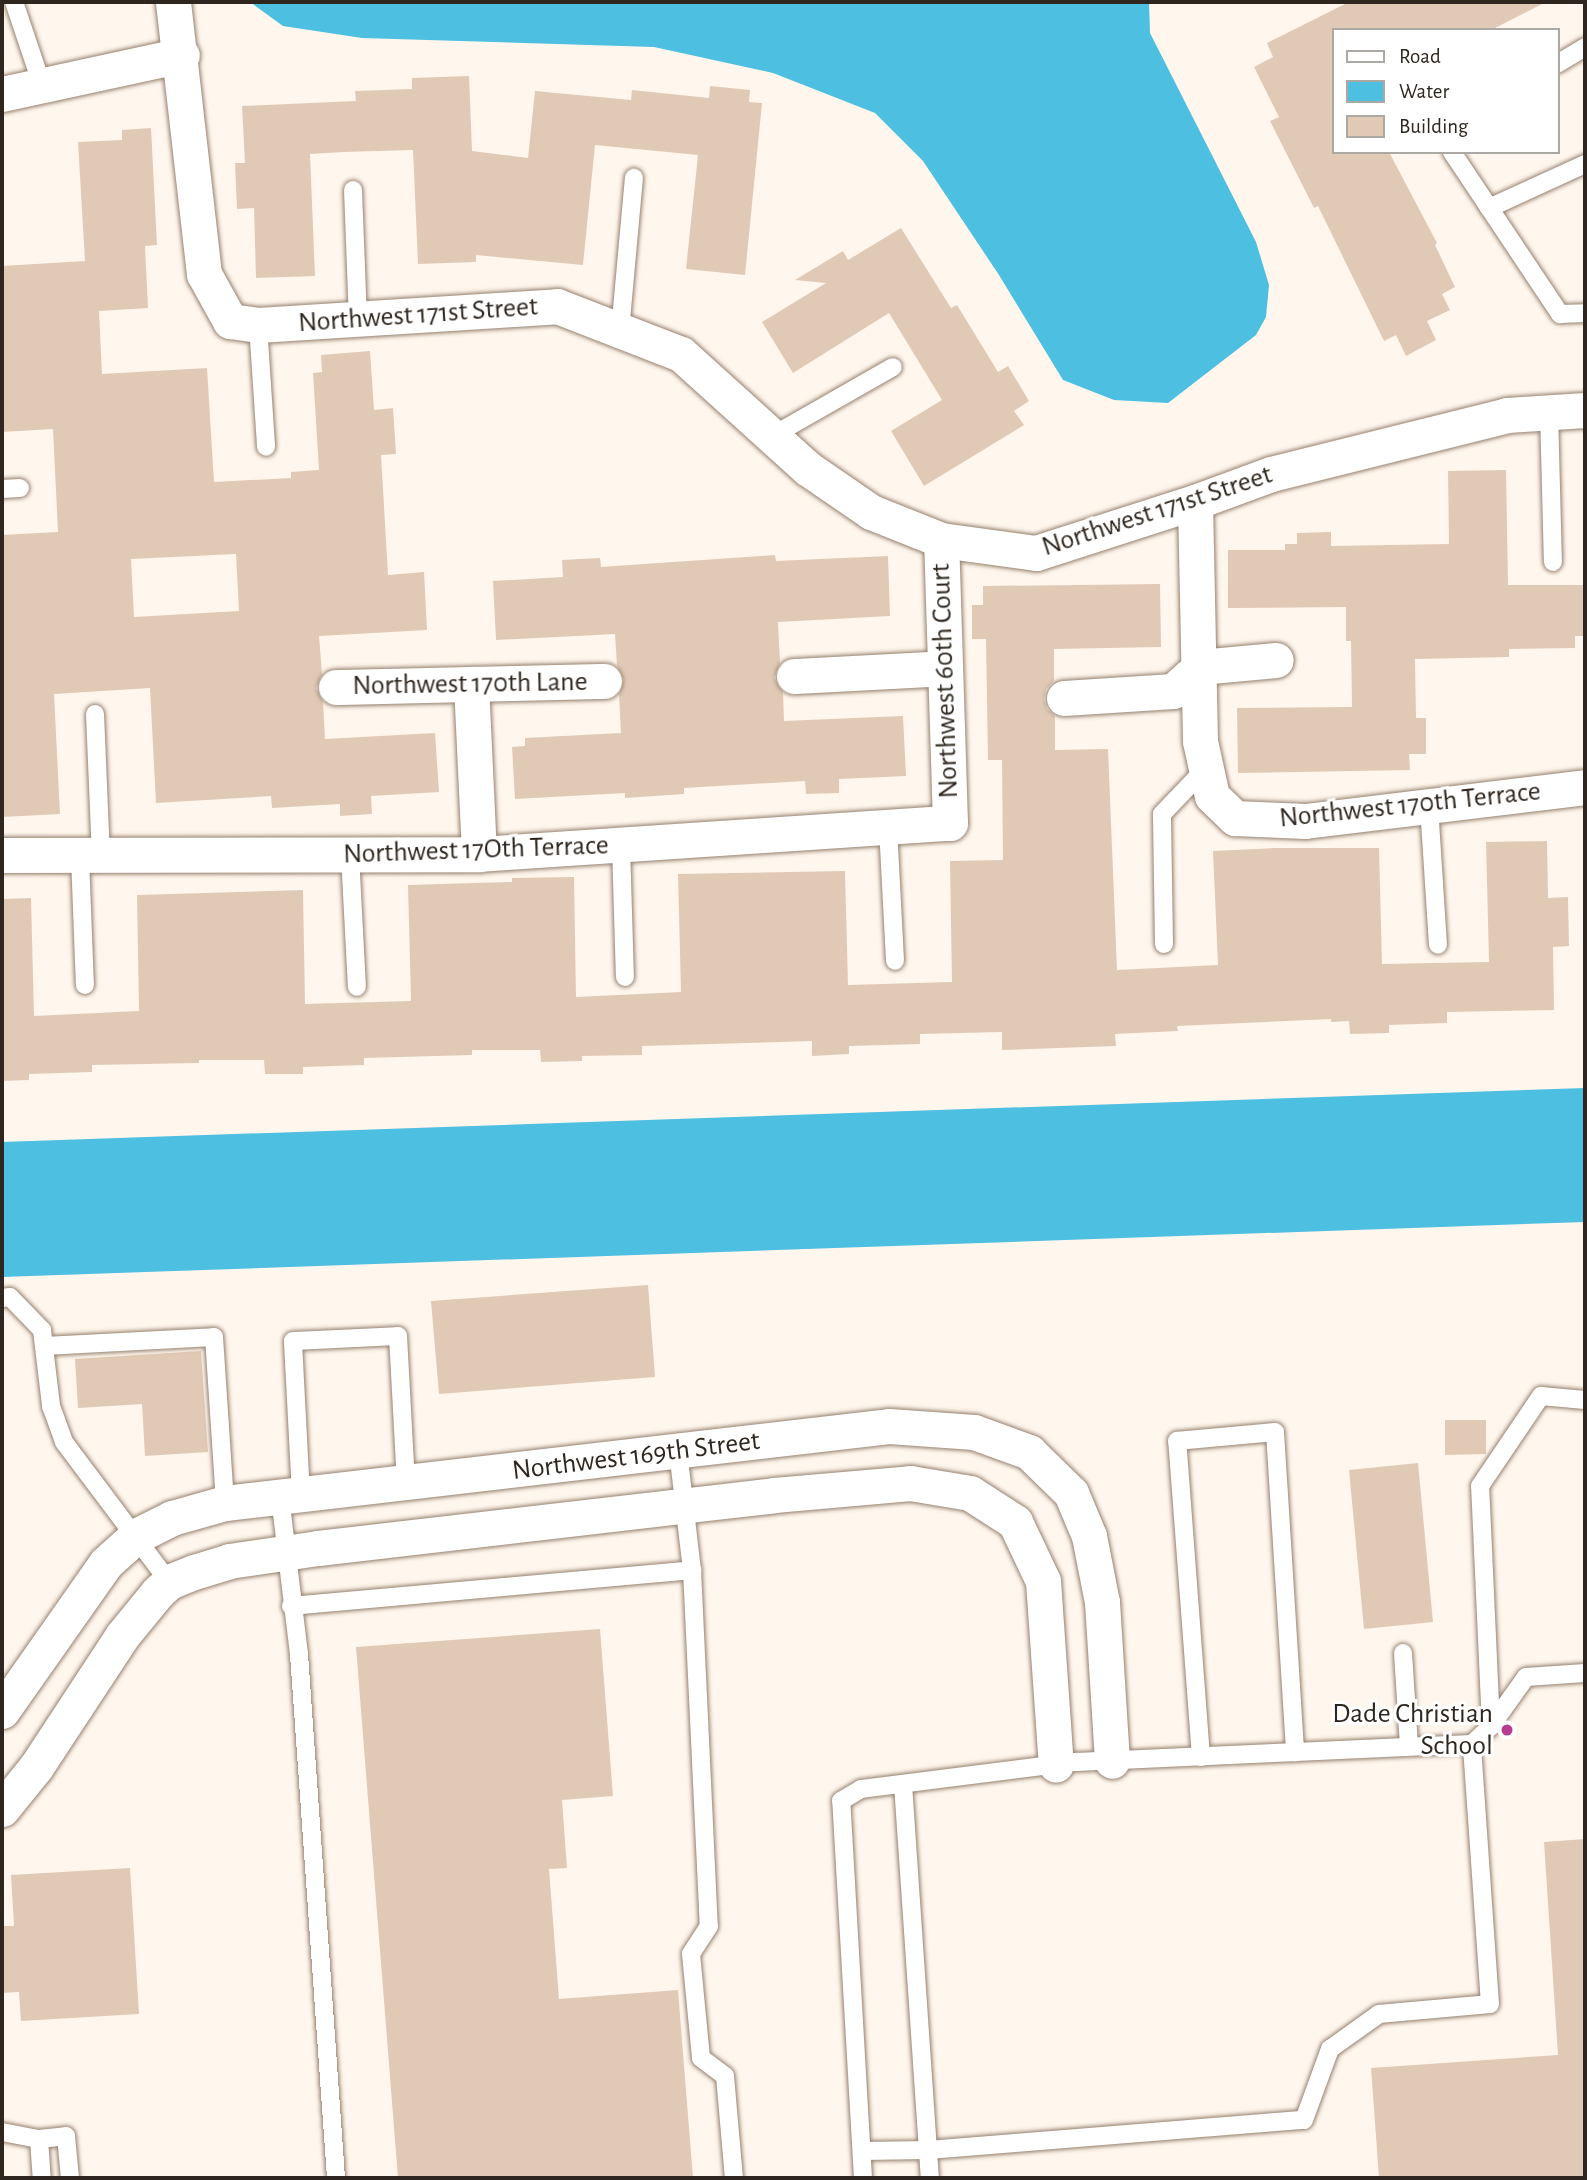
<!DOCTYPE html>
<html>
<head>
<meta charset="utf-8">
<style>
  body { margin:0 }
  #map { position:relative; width:1587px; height:2180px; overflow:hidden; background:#fff6ed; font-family:"Alegreya Sans",sans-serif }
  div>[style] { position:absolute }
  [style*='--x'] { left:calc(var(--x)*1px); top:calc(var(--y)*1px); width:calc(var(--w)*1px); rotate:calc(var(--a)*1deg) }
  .water>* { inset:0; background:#4dbfe1 }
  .building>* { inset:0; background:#e0cab5 }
  .roads { filter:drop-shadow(0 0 2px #96816e) drop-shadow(0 0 2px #96816e) }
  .lane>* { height:18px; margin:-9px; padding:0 9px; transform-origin:9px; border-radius:9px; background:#fff }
  .street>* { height:35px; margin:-17.5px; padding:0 17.5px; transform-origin:17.5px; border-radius:17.5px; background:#fff }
  .dots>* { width:19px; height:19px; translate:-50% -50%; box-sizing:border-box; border:4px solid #fff; border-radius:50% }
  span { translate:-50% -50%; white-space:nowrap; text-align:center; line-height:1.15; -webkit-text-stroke:6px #fff; paint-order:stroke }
  .street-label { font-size:28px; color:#2f271f }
  .poi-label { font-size:28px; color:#2f271f }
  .right { translate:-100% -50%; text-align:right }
  .frame { position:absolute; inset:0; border:4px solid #2f271f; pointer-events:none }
  .legend { position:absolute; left:1332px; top:28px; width:228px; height:126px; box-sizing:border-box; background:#fff; border:2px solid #aca9a5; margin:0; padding:9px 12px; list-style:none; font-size:21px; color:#2f271f }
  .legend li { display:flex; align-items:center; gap:14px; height:35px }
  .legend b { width:35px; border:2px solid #aca9a5 }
</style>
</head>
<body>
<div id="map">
  <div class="water">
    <div style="clip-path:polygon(250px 2px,1149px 2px,1150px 33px,1256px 242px,1269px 285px,1266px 317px,1256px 335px,1168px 403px,1114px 400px,1063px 380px,999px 275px,923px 161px,875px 113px,773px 73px,654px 47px,362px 38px,283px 26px)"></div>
    <div style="clip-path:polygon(1585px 1088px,1585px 1222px,2px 1277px,2px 1142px)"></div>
  </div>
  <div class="building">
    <div style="clip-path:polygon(1349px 2px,1546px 2px,1491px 30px,1333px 30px,1333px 152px,1389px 152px,1437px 243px,1435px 245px,1455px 287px,1442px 294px,1450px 310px,1427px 321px,1436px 340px,1406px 356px,1396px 335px,1384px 341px,1318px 206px,1314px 208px,1270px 121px,1279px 117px,1254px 67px,1273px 57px,1267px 43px)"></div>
    <div style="clip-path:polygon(469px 76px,472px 151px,528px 158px,535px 91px,631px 100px,632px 90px,709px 98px,710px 86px,750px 90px,749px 102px,762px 103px,745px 275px,686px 269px,698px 155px,595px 145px,583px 265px,476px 255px,476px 262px,418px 264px,413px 150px,343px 152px,310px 154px,315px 276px,256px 278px,254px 208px,237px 209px,235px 163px,245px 163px,242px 106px,356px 101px,355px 91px,412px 89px,412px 78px)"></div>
    <div style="clip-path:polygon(evenodd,151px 128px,157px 245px,145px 246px,148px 308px,99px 311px,102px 374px,207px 368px,214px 482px,291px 478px,291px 472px,319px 470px,313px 373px,322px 372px,321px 355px,370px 351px,374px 410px,393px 408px,396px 454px,381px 455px,388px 575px,424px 572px,427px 630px,319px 636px,322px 674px,316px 688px,323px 702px,325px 739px,435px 733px,439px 792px,371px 796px,372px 814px,340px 816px,340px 804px,272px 808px,271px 796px,156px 803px,150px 688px,54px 694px,60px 814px,2px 817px,2px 535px,58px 532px,53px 429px,2px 432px,2px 266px,85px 261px,78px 142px,122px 140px,122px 130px,151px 128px,236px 554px,239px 611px,134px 617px,131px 559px,236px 554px)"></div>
    <div style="clip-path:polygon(901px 228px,951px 308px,957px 305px,998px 372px,1008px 366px,1029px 401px,1014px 411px,1024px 425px,924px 486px,891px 431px,942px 400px,889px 313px,793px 373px,762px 322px,826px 283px,795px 280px,843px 251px,848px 260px)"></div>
    <div style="clip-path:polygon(1506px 470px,1508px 585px,1585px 585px,1585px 636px,1575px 636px,1575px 648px,1509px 649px,1509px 657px,1415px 659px,1416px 718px,1426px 718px,1426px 754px,1409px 754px,1410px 770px,1238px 773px,1237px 708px,1352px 707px,1351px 641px,1346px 641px,1346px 607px,1228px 608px,1228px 550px,1285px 550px,1285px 544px,1297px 544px,1297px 533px,1331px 532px,1331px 546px,1449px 544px,1448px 471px)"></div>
    <div style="clip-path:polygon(775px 555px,776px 561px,888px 556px,890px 616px,778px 622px,780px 663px,774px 678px,783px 692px,784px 721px,903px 716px,906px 776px,839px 779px,839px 793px,806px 794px,805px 781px,684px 788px,684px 794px,625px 798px,625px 793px,515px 799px,512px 747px,525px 746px,525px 738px,621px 733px,619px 694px,624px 680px,617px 666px,615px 634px,496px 640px,493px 581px,563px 577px,562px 560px,600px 558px,601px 567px)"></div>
    <div style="clip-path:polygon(1160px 584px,1161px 647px,1054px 649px,1054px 681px,1046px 689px,1044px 699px,1047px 709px,1055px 716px,1055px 750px,1108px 749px,1117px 970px,1218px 965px,1213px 851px,1275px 848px,1379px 848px,1382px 964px,1489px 962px,1486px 842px,1547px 841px,1548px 898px,1568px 897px,1569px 946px,1553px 947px,1554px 1010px,1447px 1012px,1447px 1023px,1389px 1025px,1389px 1033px,1350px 1034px,1349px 1021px,1331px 1022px,1331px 1019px,1177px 1026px,1178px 1031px,1115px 1034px,1116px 1046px,1002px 1050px,1002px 1032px,920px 1034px,920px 1044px,849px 1046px,849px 1054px,812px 1056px,812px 1041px,642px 1046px,642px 1055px,582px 1056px,582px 1061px,541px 1062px,540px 1050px,472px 1050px,472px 1055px,364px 1058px,364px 1065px,303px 1067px,303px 1074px,265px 1074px,264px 1060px,199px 1060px,199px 1063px,92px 1065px,92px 1072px,29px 1074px,29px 1080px,2px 1081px,2px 899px,31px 898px,34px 1016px,139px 1011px,137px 895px,303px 890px,305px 1004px,411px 1001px,408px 885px,512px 882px,512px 878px,574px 877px,576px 997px,681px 992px,678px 874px,845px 871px,848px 985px,952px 982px,950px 861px,1003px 860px,1002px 760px,988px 760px,986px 639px,972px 639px,972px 605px,983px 605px,983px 586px)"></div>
    <div style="clip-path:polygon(648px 1285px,655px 1377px,439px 1394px,431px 1301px)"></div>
    <div style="clip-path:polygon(201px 1351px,208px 1452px,145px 1456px,142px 1404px,78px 1408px,75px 1359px)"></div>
    <div style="clip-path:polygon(1445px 1420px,1486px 1420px,1486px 1454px,1445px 1455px)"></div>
    <div style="clip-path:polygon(1418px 1463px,1433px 1622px,1364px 1629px,1349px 1470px)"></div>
    <div style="clip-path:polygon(600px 1629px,613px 1796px,562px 1800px,567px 1868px,549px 1869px,559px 1999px,678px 1990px,693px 2178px,398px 2178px,356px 1647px)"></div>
    <div style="clip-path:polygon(1585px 1839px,1585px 2177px,1379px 2178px,1371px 2068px,1558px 2055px,1544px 1842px)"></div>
    <div style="clip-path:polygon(130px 1868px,139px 2014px,21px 2021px,19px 1992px,2px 1993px,2px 1926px,14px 1926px,11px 1875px)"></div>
  </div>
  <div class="roads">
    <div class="lane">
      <div style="--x:14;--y:2;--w:88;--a:71.4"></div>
      <div style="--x:1557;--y:64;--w:33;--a:-31"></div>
      <div style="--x:1452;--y:152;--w:195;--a:56.3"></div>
      <div style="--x:1560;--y:314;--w:25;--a:-2"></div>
      <div style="--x:353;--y:190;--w:129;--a:87.8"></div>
      <div style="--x:1489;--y:208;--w:106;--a:-24.6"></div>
      <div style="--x:258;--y:325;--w:122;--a:86.2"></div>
      <div style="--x:620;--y:331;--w:154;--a:-84.8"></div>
      <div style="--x:1549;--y:412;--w:150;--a:88.5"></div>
      <div style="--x:772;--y:436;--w:139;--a:-29.7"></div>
      <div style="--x:2;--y:489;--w:18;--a:-3"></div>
      <div style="--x:95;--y:714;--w:143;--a:87.6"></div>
      <div style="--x:1429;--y:806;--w:139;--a:86.3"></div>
      <div style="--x:888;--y:827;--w:134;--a:87"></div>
      <div style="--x:621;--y:845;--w:132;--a:88.3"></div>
      <div style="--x:350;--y:855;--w:132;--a:87"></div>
      <div style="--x:80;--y:857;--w:128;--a:87.8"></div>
      <div style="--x:1164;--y:944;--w:130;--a:-90.9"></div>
      <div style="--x:1162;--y:814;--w:64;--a:-46.3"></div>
      <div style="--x:2;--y:1298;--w:8;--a:-7"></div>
      <div style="--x:10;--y:1297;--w:46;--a:45.9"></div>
      <div style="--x:42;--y:1330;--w:77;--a:83.2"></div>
      <div style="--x:51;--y:1406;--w:38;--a:70"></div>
      <div style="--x:64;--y:1442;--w:175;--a:53.1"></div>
      <div style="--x:44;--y:1346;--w:170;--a:-3"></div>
      <div style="--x:214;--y:1337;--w:166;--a:86.2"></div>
      <div style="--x:678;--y:1451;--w:120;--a:83.3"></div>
      <div style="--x:692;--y:1570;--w:356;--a:87.3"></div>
      <div style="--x:709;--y:1926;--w:33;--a:123"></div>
      <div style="--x:691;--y:1954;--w:104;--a:84.5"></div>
      <div style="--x:701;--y:2058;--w:30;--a:37"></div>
      <div style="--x:725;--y:2076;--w:102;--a:85"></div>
      <div style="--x:301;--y:1495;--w:154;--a:-93"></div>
      <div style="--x:293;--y:1341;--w:105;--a:-2.7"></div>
      <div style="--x:398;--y:1336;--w:146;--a:86.9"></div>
      <div style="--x:280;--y:1497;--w:158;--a:83.1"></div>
      <div style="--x:299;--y:1654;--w:525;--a:85.96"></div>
      <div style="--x:291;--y:1606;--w:403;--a:-5.1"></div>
      <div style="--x:1403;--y:1653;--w:93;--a:86.3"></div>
      <div style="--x:1491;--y:1726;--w:240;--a:-92.6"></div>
      <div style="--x:1480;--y:1486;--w:109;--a:-55.9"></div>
      <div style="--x:1541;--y:1396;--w:44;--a:5.2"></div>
      <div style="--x:1201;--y:1757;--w:317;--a:-94.3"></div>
      <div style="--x:1177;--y:1441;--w:98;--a:-5.2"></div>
      <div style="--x:1275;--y:1432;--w:321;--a:86.4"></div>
      <div style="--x:903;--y:1784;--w:395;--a:86.1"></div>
      <div style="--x:2;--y:2132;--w:38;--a:11"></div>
      <div style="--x:39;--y:2139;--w:27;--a:-6"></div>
      <div style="--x:66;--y:2136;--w:42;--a:84.6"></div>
      <div style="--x:39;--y:2139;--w:39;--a:86"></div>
      <div style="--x:862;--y:2151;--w:66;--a:-0.9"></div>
      <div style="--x:928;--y:2150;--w:377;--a:-4.6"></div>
      <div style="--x:1304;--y:2120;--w:76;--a:-69.9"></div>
      <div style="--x:1330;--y:2049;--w:60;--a:-35.5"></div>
      <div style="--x:1379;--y:2014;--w:111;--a:-5.1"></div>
      <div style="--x:1490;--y:2004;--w:261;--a:-94"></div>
      <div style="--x:863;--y:2178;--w:378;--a:-93.3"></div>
      <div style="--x:841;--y:1801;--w:23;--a:-31"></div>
      <div style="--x:861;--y:1789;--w:217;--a:-7.2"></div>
      <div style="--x:1076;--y:1762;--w:396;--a:-2.6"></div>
      <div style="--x:1472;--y:1744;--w:26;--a:-43"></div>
      <div style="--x:1491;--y:1726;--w:60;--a:-54.5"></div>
      <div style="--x:1526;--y:1677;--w:59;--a:-3.9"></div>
    </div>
    <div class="street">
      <div style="--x:173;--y:2;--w:274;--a:83.5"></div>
      <div style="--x:204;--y:274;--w:54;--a:61"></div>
      <div style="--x:230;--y:321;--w:28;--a:8"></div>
      <div style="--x:258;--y:325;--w:300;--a:-3.6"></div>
      <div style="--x:557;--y:306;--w:133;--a:21.2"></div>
      <div style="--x:681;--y:354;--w:170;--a:42.1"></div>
      <div style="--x:807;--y:468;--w:78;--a:34.5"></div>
      <div style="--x:871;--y:512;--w:75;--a:21.8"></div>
      <div style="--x:941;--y:540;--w:96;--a:7.8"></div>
      <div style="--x:1036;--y:553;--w:167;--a:-17.8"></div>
      <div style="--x:1195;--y:502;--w:81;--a:-20.2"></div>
      <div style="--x:1271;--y:474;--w:243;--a:-14"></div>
      <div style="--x:1507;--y:415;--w:78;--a:-3.7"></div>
      <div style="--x:2;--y:94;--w:184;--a:-12.2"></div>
      <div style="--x:1195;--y:502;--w:239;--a:88.8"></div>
      <div style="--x:1200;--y:741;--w:56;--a:77.7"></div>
      <div style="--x:1212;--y:796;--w:32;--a:44"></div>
      <div style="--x:1235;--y:818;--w:70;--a:2.5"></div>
      <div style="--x:1305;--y:821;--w:282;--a:-6.9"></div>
      <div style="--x:794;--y:676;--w:151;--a:-3"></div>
      <div style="--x:471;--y:684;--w:170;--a:87.3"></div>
      <div style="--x:336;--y:687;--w:268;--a:-1.3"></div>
      <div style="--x:1064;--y:698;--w:109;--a:-3.7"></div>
      <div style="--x:1173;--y:691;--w:36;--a:-42"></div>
      <div style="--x:1200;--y:667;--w:76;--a:-5.3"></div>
      <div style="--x:2;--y:855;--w:477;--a:-0.1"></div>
      <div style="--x:479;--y:854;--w:472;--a:-3.8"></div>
      <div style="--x:950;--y:823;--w:283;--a:-91.8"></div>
      <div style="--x:2;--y:1711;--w:181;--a:-54.9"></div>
      <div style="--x:106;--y:1563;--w:40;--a:-42"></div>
      <div style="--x:136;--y:1536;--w:40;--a:-26.6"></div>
      <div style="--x:172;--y:1518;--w:55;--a:-15.8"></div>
      <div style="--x:225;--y:1503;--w:668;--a:-6.61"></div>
      <div style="--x:889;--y:1426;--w:85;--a:4"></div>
      <div style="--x:974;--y:1432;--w:59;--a:20"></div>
      <div style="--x:1029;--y:1452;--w:59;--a:44.3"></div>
      <div style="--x:1071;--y:1493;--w:47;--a:67.3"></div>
      <div style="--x:1089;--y:1536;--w:67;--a:78.9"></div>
      <div style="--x:1102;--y:1602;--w:159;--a:86.4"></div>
      <div style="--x:2;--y:1809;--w:54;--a:-51"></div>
      <div style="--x:36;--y:1767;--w:157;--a:-56.7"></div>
      <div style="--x:122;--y:1636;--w:57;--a:-50.7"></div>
      <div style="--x:158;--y:1592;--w:15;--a:-42"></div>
      <div style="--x:169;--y:1582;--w:27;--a:-22"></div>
      <div style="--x:194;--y:1572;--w:37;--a:-17"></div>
      <div style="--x:229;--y:1561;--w:90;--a:-8.3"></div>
      <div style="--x:318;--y:1548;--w:459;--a:-6.6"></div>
      <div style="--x:774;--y:1495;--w:137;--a:-5"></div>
      <div style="--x:910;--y:1483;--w:61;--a:9.5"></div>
      <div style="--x:970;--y:1493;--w:54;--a:32.8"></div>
      <div style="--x:1015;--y:1522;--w:65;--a:64.6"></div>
      <div style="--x:1043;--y:1581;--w:184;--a:86"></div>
    </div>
  </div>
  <div class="dots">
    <div style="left:1507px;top:1730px;background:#b73d90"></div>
  </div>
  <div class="street-label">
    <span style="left:418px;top:315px;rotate:-4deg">Northwest 171st Street</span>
    <span style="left:1157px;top:511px;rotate:-18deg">Northwest 171st Street</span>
    <span style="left:945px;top:681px;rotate:-92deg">Northwest 60th Court</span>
    <span style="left:470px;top:684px;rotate:-1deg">Northwest 170th Lane</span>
    <span style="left:1410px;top:805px;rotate:-6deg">Northwest 170th Terrace</span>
    <span style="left:476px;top:850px;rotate:-2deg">Northwest 17Oth Terrace</span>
    <span style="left:636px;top:1456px;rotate:-7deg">Northwest 169th Street</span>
  </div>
  <div class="poi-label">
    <span class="right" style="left:1493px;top:1730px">Dade Christian<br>School</span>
  </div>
  <div class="frame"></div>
  <ul class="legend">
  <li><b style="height:9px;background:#fff"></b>Road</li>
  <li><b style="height:19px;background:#4dbfe1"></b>Water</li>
  <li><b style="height:19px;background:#e0cab5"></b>Building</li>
  </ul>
</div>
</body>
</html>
